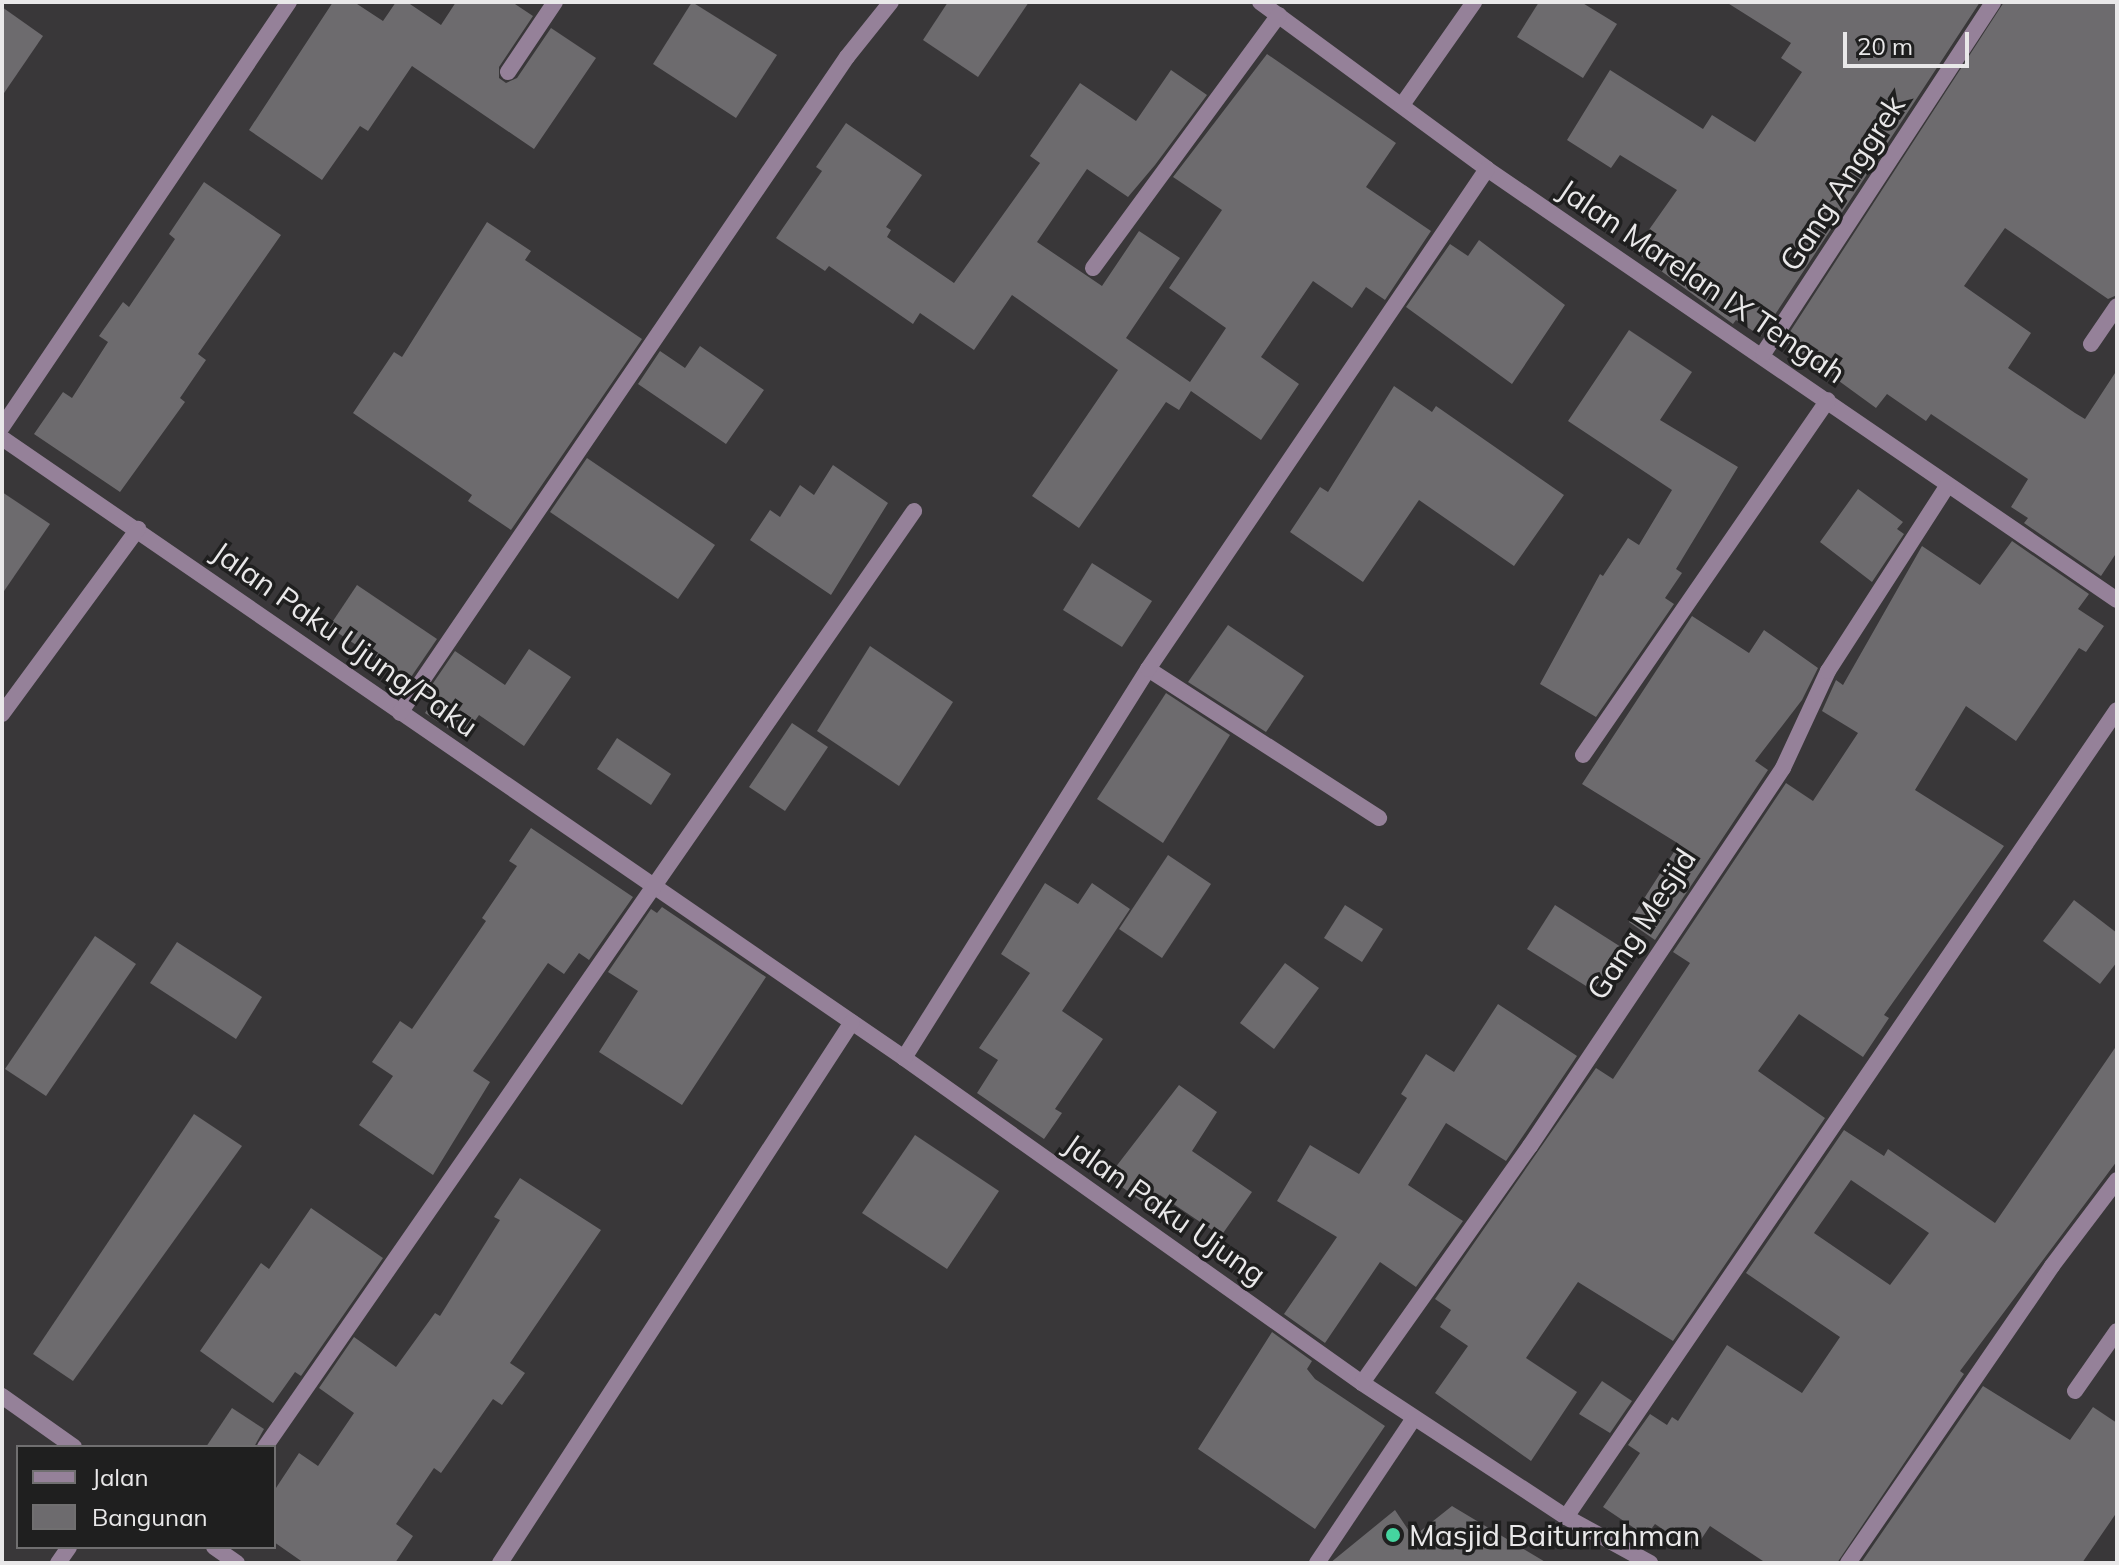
<!DOCTYPE html>
<html>
<head>
<meta charset="utf-8">
<style>
  body { margin:0 }
  #map { position:relative; width:2119px; height:1565px; overflow:hidden; background:#393739; font-family:Mulish,sans-serif }
  div>[style] { position:absolute }
  [style*='--x'] { left:calc(var(--x)*1px); top:calc(var(--y)*1px); width:calc(var(--w)*1px); rotate:calc(var(--a)*1deg) }
  .building>* { inset:0; background:#6d6b6e }
  .minor>* { height:16px; margin:-8px; padding:0 8px; transform-origin:8px; border-radius:8px; background:#958199 }
  .dots>* { width:22px; height:22px; translate:-50% -50%; box-sizing:border-box; border:4px solid #1f1f1f; border-radius:50% }
  span { translate:-50% -50%; white-space:nowrap; text-align:center; line-height:1.15; -webkit-text-stroke:7px #1f1f1f; paint-order:stroke }
  .street-label { font-size:30px; color:#e9e8e9 }
  .poi-label { font-size:30px; color:#e9e8e9 }
  .left { translate:0 -50%; text-align:left }
  .frame { position:absolute; inset:0; border:4px solid #e9e8e9; pointer-events:none }
  .legend { position:absolute; left:16px; top:1445px; width:260px; height:104px; box-sizing:border-box; background:#1f1f1f; border:2px solid #706f70; margin:0; padding:10px 14px; list-style:none; font-size:24px; color:#e9e8e9 }
  .legend li { display:flex; align-items:center; gap:16px; height:40px }
  .legend b { width:40px; border:2px solid #706f70 }
  .scale { position:absolute; left:1843px; top:32px; width:126px; height:36px; box-sizing:border-box; border:4px solid #e9e8e9; border-top:0; padding-left:10px; font-size:24px; line-height:28px; white-space:nowrap; color:#e9e8e9; -webkit-text-stroke:6px #1f1f1f; paint-order:stroke }
</style>
</head>
<body>
<div id="map">
  <div class="building">
    <div style="clip-path:polygon(333px 2px,354px 2px,383px 21px,396px 2px,407px 2px,441px 25px,456px 2px,512px 2px,533px 16px,499px 67px,499px 78px,506px 83px,517px 78px,551px 28px,596px 58px,534px 149px,412px 66px,368px 131px,360px 126px,322px 180px,249px 130px)"></div>
    <div style="clip-path:polygon(692px 2px,777px 55px,736px 118px,653px 64px)"></div>
    <div style="clip-path:polygon(948px 2px,1029px 2px,978px 77px,923px 40px)"></div>
    <div style="clip-path:polygon(1539px 2px,1581px 2px,1617px 24px,1583px 78px,1517px 37px)"></div>
    <div style="clip-path:polygon(1726px 2px,1980px 2px,1761px 336px,1736px 320px,1733px 324px,1634px 251px,1677px 190px,1620px 155px,1611px 168px,1567px 140px,1610px 70px,1703px 129px,1712px 115px,1755px 142px,1802px 72px,1781px 58px,1791px 43px)"></div>
    <div style="clip-path:polygon(2004px 2px,2117px 2px,2117px 295px,2108px 299px,2005px 228px,1964px 286px,2031px 333px,2008px 368px,2075px 413px,2085px 419px,2117px 370px,2117px 552px,2101px 576px,2024px 523px,2028px 518px,2011px 507px,2028px 479px,1931px 414px,1926px 421px,1887px 394px,1876px 408px,1784px 341px)"></div>
    <div style="clip-path:polygon(2px 7px,43px 36px,2px 96px)"></div>
    <div style="clip-path:polygon(1267px 54px,1396px 143px,1366px 187px,1431px 231px,1385px 300px,1366px 287px,1352px 308px,1313px 281px,1261px 357px,1299px 384px,1261px 440px,1191px 391px,1179px 410px,1166px 402px,1079px 528px,1032px 496px,1118px 370px,1012px 295px,974px 350px,920px 313px,913px 324px,829px 266px,825px 271px,776px 238px,822px 171px,816px 167px,846px 123px,922px 175px,886px 227px,891px 230px,887px 237px,954px 283px,1040px 163px,1030px 156px,1080px 83px,1136px 121px,1171px 70px,1207px 95px,1155px 165px,1128px 197px,1087px 169px,1037px 242px,1102px 286px,1139px 231px,1180px 258px,1126px 338px,1190px 382px,1226px 328px,1169px 288px,1222px 210px,1173px 177px)"></div>
    <div style="clip-path:polygon(204px 182px,281px 235px,198px 354px,206px 360px,180px 398px,185px 402px,120px 492px,34px 434px,63px 392px,72px 398px,108px 342px,99px 336px,123px 302px,129px 307px,175px 239px,169px 234px)"></div>
    <div style="clip-path:polygon(487px 222px,531px 251px,525px 260px,642px 339px,511px 530px,468px 501px,472px 495px,353px 413px,394px 352px,402px 357px)"></div>
    <div style="clip-path:polygon(1479px 240px,1565px 305px,1512px 384px,1406px 307px,1450px 244px,1468px 256px)"></div>
    <div style="clip-path:polygon(1629px 330px,1692px 372px,1660px 420px,1738px 467px,1676px 569px,1682px 573px,1665px 598px,1674px 604px,1596px 717px,1540px 684px,1600px 574px,1603px 576px,1628px 538px,1639px 545px,1672px 490px,1568px 421px)"></div>
    <div style="clip-path:polygon(700px 346px,764px 390px,726px 444px,638px 384px,660px 351px,685px 368px)"></div>
    <div style="clip-path:polygon(1394px 386px,1432px 412px,1436px 406px,1564px 495px,1514px 566px,1419px 500px,1363px 582px,1290px 532px,1320px 487px,1328px 492px)"></div>
    <div style="clip-path:polygon(587px 458px,715px 545px,678px 599px,550px 512px)"></div>
    <div style="clip-path:polygon(833px 465px,888px 503px,831px 595px,750px 540px,770px 510px,780px 517px,800px 485px,814px 495px)"></div>
    <div style="clip-path:polygon(1858px 489px,1903px 522px,1897px 529px,1904px 534px,1872px 582px,1820px 542px)"></div>
    <div style="clip-path:polygon(2px 492px,50px 524px,2px 594px)"></div>
    <div style="clip-path:polygon(2012px 541px,2089px 594px,2078px 609px,2104px 626px,2086px 652px,2079px 648px,2016px 741px,1966px 706px,1915px 790px,2004px 846px,1884px 1015px,1889px 1018px,1863px 1057px,1799px 1014px,1758px 1071px,1825px 1118px,1673px 1341px,1578px 1282px,1526px 1358px,1577px 1392px,1531px 1461px,1435px 1393px,1468px 1346px,1440px 1327px,1451px 1310px,1435px 1299px,1596px 1068px,1613px 1079px,1690px 963px,1673px 952px,1786px 783px,1813px 801px,1858px 733px,1822px 711px,1836px 680px,1843px 685px,1922px 546px,1980px 585px)"></div>
    <div style="clip-path:polygon(1092px 563px,1152px 601px,1122px 647px,1063px 610px)"></div>
    <div style="clip-path:polygon(357px 585px,437px 639px,409px 680px,329px 627px)"></div>
    <div style="clip-path:polygon(1692px 616px,1749px 653px,1764px 630px,1818px 668px,1802px 700px,1755px 761px,1768px 770px,1655px 940px,1629px 922px,1679px 844px,1582px 784px)"></div>
    <div style="clip-path:polygon(1228px 625px,1304px 676px,1266px 732px,1188px 682px)"></div>
    <div style="clip-path:polygon(870px 646px,953px 702px,899px 786px,817px 731px)"></div>
    <div style="clip-path:polygon(529px 649px,571px 677px,524px 746px,479px 715px,463px 738px,425px 713px,435px 698px,427px 692px,455px 651px,505px 685px)"></div>
    <div style="clip-path:polygon(1166px 693px,1230px 735px,1163px 843px,1097px 799px)"></div>
    <div style="clip-path:polygon(792px 723px,828px 747px,785px 811px,749px 787px)"></div>
    <div style="clip-path:polygon(617px 738px,671px 774px,651px 805px,597px 769px)"></div>
    <div style="clip-path:polygon(531px 828px,633px 897px,589px 960px,579px 953px,564px 974px,548px 963px,473px 1071px,490px 1082px,433px 1175px,359px 1125px,393px 1076px,372px 1062px,400px 1021px,412px 1029px,486px 921px,482px 918px,517px 866px,509px 861px)"></div>
    <div style="clip-path:polygon(1168px 855px,1211px 884px,1162px 958px,1119px 929px)"></div>
    <div style="clip-path:polygon(1045px 883px,1078px 904px,1092px 883px,1130px 909px,1062px 1011px,1103px 1039px,1055px 1109px,1062px 1113px,1044px 1139px,977px 1093px,998px 1060px,979px 1048px,1030px 973px,1001px 954px)"></div>
    <div style="clip-path:polygon(2074px 900px,2117px 933px,2117px 962px,2100px 984px,2043px 941px)"></div>
    <div style="clip-path:polygon(1345px 905px,1383px 929px,1362px 962px,1324px 938px)"></div>
    <div style="clip-path:polygon(1555px 905px,1621px 947px,1594px 991px,1527px 949px)"></div>
    <div style="clip-path:polygon(662px 907px,766px 977px,682px 1105px,599px 1052px,638px 991px,608px 972px,651px 909px,657px 913px)"></div>
    <div style="clip-path:polygon(95px 936px,136px 964px,46px 1096px,5px 1069px)"></div>
    <div style="clip-path:polygon(177px 942px,262px 997px,236px 1039px,150px 983px)"></div>
    <div style="clip-path:polygon(1285px 963px,1319px 988px,1274px 1049px,1240px 1023px)"></div>
    <div style="clip-path:polygon(1498px 1004px,1577px 1056px,1506px 1161px,1446px 1123px,1408px 1185px,1463px 1221px,1416px 1287px,1380px 1262px,1325px 1343px,1284px 1314px,1337px 1237px,1277px 1201px,1310px 1145px,1359px 1174px,1407px 1098px,1401px 1094px,1426px 1054px,1454px 1072px)"></div>
    <div style="clip-path:polygon(evenodd,2117px 1045px,2117px 1161px,1960px 1371px,1964px 1374px,1837px 1563px,1766px 1563px,1710px 1526px,1694px 1550px,1655px 1524px,1646px 1536px,1603px 1507px,1640px 1453px,1628px 1445px,1650px 1414px,1667px 1425px,1672px 1417px,1678px 1421px,1727px 1345px,1802px 1393px,1840px 1337px,1746px 1273px,1844px 1130px,1884px 1156px,1888px 1149px,1995px 1223px,2117px 1045px,1851px 1180px,1929px 1233px,1890px 1285px,1814px 1233px,1851px 1180px)"></div>
    <div style="clip-path:polygon(1179px 1085px,1217px 1112px,1192px 1151px,1252px 1192px,1221px 1236px,1160px 1195px,1151px 1208px,1108px 1177px)"></div>
    <div style="clip-path:polygon(194px 1114px,242px 1146px,73px 1381px,33px 1354px)"></div>
    <div style="clip-path:polygon(915px 1135px,999px 1191px,947px 1269px,862px 1213px)"></div>
    <div style="clip-path:polygon(520px 1178px,601px 1230px,510px 1363px,525px 1373px,502px 1405px,493px 1399px,441px 1473px,434px 1468px,396px 1524px,413px 1536px,395px 1563px,304px 1563px,274px 1542px,274px 1491px,299px 1453px,318px 1466px,354px 1413px,319px 1388px,354px 1337px,396px 1367px,435px 1313px,440px 1316px,500px 1220px,494px 1217px)"></div>
    <div style="clip-path:polygon(311px 1208px,383px 1258px,301px 1376px,295px 1372px,273px 1403px,200px 1351px,261px 1263px,269px 1269px)"></div>
    <div style="clip-path:polygon(1272px 1332px,1312px 1361px,1307px 1369px,1315px 1379px,1385px 1426px,1315px 1529px,1198px 1449px)"></div>
    <div style="clip-path:polygon(1602px 1381px,1632px 1401px,1610px 1433px,1579px 1414px)"></div>
    <div style="clip-path:polygon(1983px 1386px,2070px 1440px,2093px 1407px,2117px 1423px,2117px 1512px,2082px 1563px,1861px 1563px)"></div>
    <div style="clip-path:polygon(232px 1408px,264px 1429px,254px 1447px,206px 1447px)"></div>
    <div style="clip-path:polygon(1452px 1506px,1547px 1563px,1330px 1563px,1395px 1510px,1413px 1537px)"></div>
  </div>
  <div class="minor">
    <div style="--x:1260;--y:2;--w:282;--a:36.3"></div>
    <div style="--x:1487;--y:169;--w:763;--a:34.38"></div>
    <div style="--x:508;--y:72;--w:84;--a:-56.1"></div>
    <div style="--x:1402;--y:105;--w:126;--a:-55"></div>
    <div style="--x:1093;--y:268;--w:314;--a:-53.7"></div>
    <div style="--x:2091;--y:344;--w:46;--a:-55.6"></div>
    <div style="--x:1763;--y:354;--w:420;--a:-56.8"></div>
    <div style="--x:2;--y:427;--w:513;--a:-55.97"></div>
    <div style="--x:2;--y:438;--w:1095;--a:34.5"></div>
    <div style="--x:904;--y:1058;--w:562;--a:35.36"></div>
    <div style="--x:1362;--y:1383;--w:244;--a:33.3"></div>
    <div style="--x:1566;--y:1517;--w:96;--a:28.7"></div>
    <div style="--x:1148;--y:669;--w:275;--a:32.8"></div>
    <div style="--x:400;--y:713;--w:794;--a:-55.73"></div>
    <div style="--x:847;--y:57;--w:70;--a:-51.3"></div>
    <div style="--x:2;--y:714;--w:230;--a:-53.7"></div>
    <div style="--x:1583;--y:755;--w:431;--a:-55.4"></div>
    <div style="--x:904;--y:1058;--w:459;--a:-57.9"></div>
    <div style="--x:1148;--y:669;--w:604;--a:-55.86"></div>
    <div style="--x:1362;--y:1383;--w:291;--a:-54.7"></div>
    <div style="--x:1530;--y:1146;--w:455;--a:-56.2"></div>
    <div style="--x:1783;--y:768;--w:107;--a:-65.1"></div>
    <div style="--x:1828;--y:671;--w:221;--a:-57.2"></div>
    <div style="--x:2075;--y:1391;--w:73;--a:-55"></div>
    <div style="--x:2;--y:1396;--w:88;--a:35.3"></div>
    <div style="--x:265;--y:1447;--w:1139;--a:-55.26"></div>
    <div style="--x:1566;--y:1517;--w:977;--a:-55.68"></div>
    <div style="--x:214;--y:1547;--w:28;--a:35"></div>
    <div style="--x:58;--y:1563;--w:19;--a:-55"></div>
    <div style="--x:500;--y:1563;--w:645;--a:-56.95"></div>
    <div style="--x:1317;--y:1563;--w:174;--a:-56.2"></div>
    <div style="--x:1848;--y:1563;--w:360;--a:-55.5"></div>
    <div style="--x:2052;--y:1266;--w:108;--a:-52.9"></div>
  </div>
  <div class="dots">
    <div style="left:1393px;top:1535px;background:#45d49f"></div>
  </div>
  <div class="street-label">
    <span style="left:1842px;top:183px;rotate:-57deg">Gang Anggrek</span>
    <span style="left:1702px;top:281px;rotate:34deg">Jalan Marelan IX Tengah</span>
    <span style="left:345px;top:639px;rotate:35deg">Jalan Paku Ujung/Paku</span>
    <span style="left:1641px;top:924px;rotate:-57deg">Gang Mesjid</span>
    <span style="left:1165px;top:1209px;rotate:35deg">Jalan Paku Ujung</span>
  </div>
  <div class="poi-label">
    <span class="left" style="left:1409px;top:1535px">Masjid Baiturrahman</span>
  </div>
  <div class="frame"></div>
  <ul class="legend">
  <li><b style="height:10px;background:#958199"></b>Jalan</li>
  <li><b style="height:22px;background:#6d6b6e"></b>Bangunan</li>
  </ul>
  <div class="scale">20 m</div>
</div>
</body>
</html>
